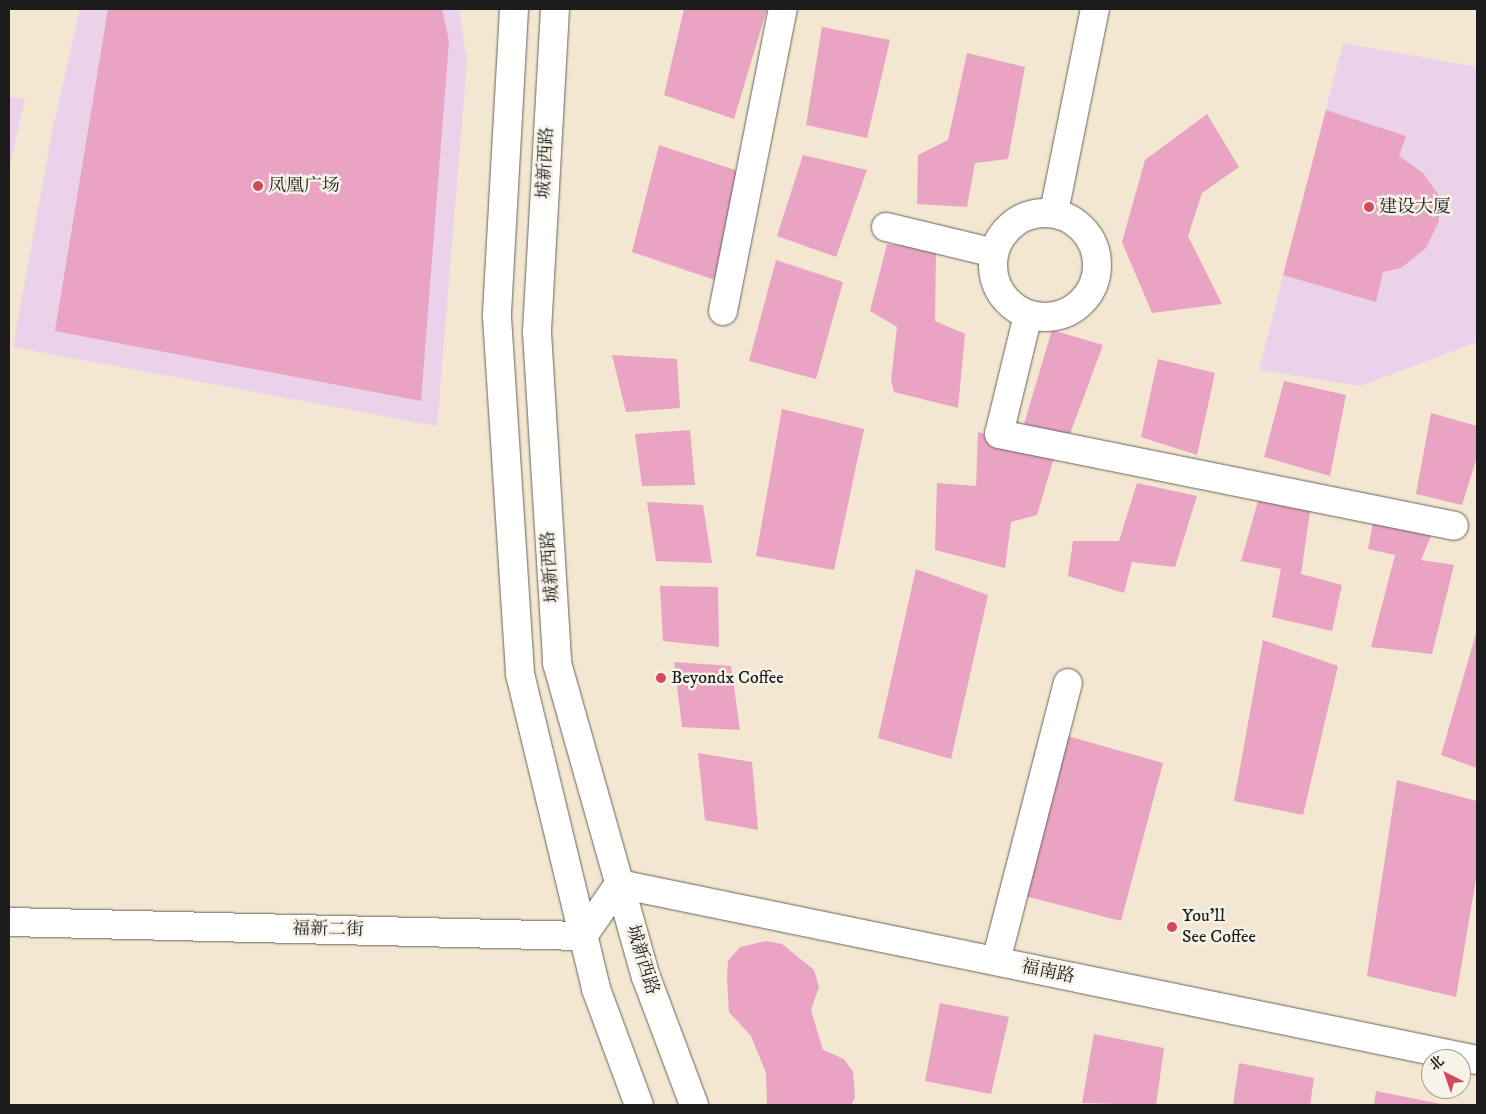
<!DOCTYPE html>
<html>
<head>
<meta charset="utf-8">
<style>
  body { margin:0 }
  #map { position:relative; width:1486px; height:1114px; overflow:hidden; background:#f3e7d1; font-family:"IM FELL DW Pica","Noto Serif SC",serif }
  div>[style] { position:absolute }
  [style*='--x'] { left:calc(var(--x)*1px); top:calc(var(--y)*1px); width:calc(var(--w)*1px); rotate:calc(var(--a)*1deg) }
  .built>* { inset:0; background:#ecd1ea }
  .building>* { inset:0; background:#e9a3c3 }
  .roads { filter:drop-shadow(0 0 1px #67635b) drop-shadow(0 0 1px #67635b) }
  .minor>* { height:28px; margin:-14px; padding:0 14px; transform-origin:14px; border-radius:14px; background:#fff }
  .minor>.ring { margin:-14px; padding:0; box-sizing:content-box; background:none; border:28px solid #fff; border-radius:50% }
  .major>* { height:28px; margin:-14px; padding:0 14px; transform-origin:14px; border-radius:14px; background:#fff }
  .dots>* { width:14px; height:14px; translate:-50% -50%; box-sizing:border-box; border:2px solid #f7f3e8; border-radius:50% }
  span { translate:-50% -50%; white-space:nowrap; text-align:center; line-height:1.15; -webkit-text-stroke:5px #f7f3e8; paint-order:stroke }
  .street-label { font-size:18px; color:#1c1c1c }
  .poi-label { font-size:18px; color:#1c1c1c }
  .left { translate:0 -50%; text-align:left }
  .frame { position:absolute; inset:0; border:10px solid #1c1c1c; pointer-events:none }
  .north { position:absolute; left:1421px; top:1049px; width:50px; height:50px; box-sizing:border-box; background:#f7f3e8; border:1px solid #9f9d96; border-radius:50%; rotate:319deg; font-size:14px; font-weight:700; line-height:20px; text-align:center; color:#1c1c1c }
  .north::after { content:''; display:block; margin:auto; width:18px; height:22px; background:#d1495b; clip-path:polygon(50% 0,100% 100%,50% 72%,0 100%) }
</style>
</head>
<body>
<div id="map">
  <div class="built">
    <div style="clip-path:polygon(80px 9px,459px 9px,467px 62px,437px 426px,13px 347px,53px 127px)"></div>
    <div style="clip-path:polygon(1343px 43px,1477px 67px,1477px 342px,1361px 386px,1259px 370px)"></div>
    <div style="clip-path:polygon(9px 97px,25px 99px,9px 170px)"></div>
  </div>
  <div class="building">
    <div style="clip-path:polygon(108px 9px,442px 9px,449px 41px,421px 401px,55px 331px)"></div>
    <div style="clip-path:polygon(684px 9px,767px 9px,734px 119px,664px 95px)"></div>
    <div style="clip-path:polygon(822px 27px,890px 40px,867px 138px,806px 125px)"></div>
    <div style="clip-path:polygon(967px 53px,1025px 67px,1008px 159px,975px 163px,967px 207px,917px 204px,918px 155px,948px 140px)"></div>
    <div style="clip-path:polygon(1326px 110px,1406px 136px,1399px 156px,1423px 173px,1438px 194px,1439px 221px,1426px 248px,1401px 268px,1383px 272px,1376px 302px,1283px 275px)"></div>
    <div style="clip-path:polygon(1207px 114px,1239px 167px,1202px 193px,1188px 236px,1222px 304px,1152px 313px,1122px 242px,1145px 160px)"></div>
    <div style="clip-path:polygon(659px 145px,738px 171px,715px 280px,632px 252px)"></div>
    <div style="clip-path:polygon(803px 155px,867px 170px,836px 257px,777px 236px)"></div>
    <div style="clip-path:polygon(887px 244px,936px 250px,935px 321px,965px 334px,958px 408px,894px 392px,891px 380px,897px 327px,870px 311px)"></div>
    <div style="clip-path:polygon(776px 260px,843px 282px,816px 379px,749px 361px)"></div>
    <div style="clip-path:polygon(1052px 330px,1103px 345px,1070px 434px,1024px 424px)"></div>
    <div style="clip-path:polygon(612px 355px,677px 359px,680px 408px,626px 412px)"></div>
    <div style="clip-path:polygon(1158px 359px,1215px 373px,1197px 455px,1141px 437px)"></div>
    <div style="clip-path:polygon(1284px 381px,1346px 395px,1330px 476px,1264px 457px)"></div>
    <div style="clip-path:polygon(782px 409px,864px 429px,834px 570px,756px 556px)"></div>
    <div style="clip-path:polygon(1431px 413px,1477px 426px,1477px 457px,1462px 505px,1416px 494px)"></div>
    <div style="clip-path:polygon(690px 430px,695px 485px,642px 486px,635px 434px)"></div>
    <div style="clip-path:polygon(978px 432px,1054px 458px,1037px 515px,1011px 522px,1005px 568px,935px 550px,937px 483px,976px 486px)"></div>
    <div style="clip-path:polygon(1137px 483px,1197px 496px,1175px 567px,1132px 562px,1124px 593px,1068px 576px,1073px 541px,1119px 541px)"></div>
    <div style="clip-path:polygon(1260px 494px,1311px 505px,1301px 574px,1342px 585px,1332px 631px,1272px 617px,1281px 569px,1241px 561px)"></div>
    <div style="clip-path:polygon(647px 502px,703px 505px,712px 563px,656px 561px)"></div>
    <div style="clip-path:polygon(1374px 517px,1433px 531px,1421px 560px,1454px 565px,1432px 654px,1371px 647px,1395px 555px,1368px 549px)"></div>
    <div style="clip-path:polygon(916px 569px,988px 595px,951px 759px,878px 738px)"></div>
    <div style="clip-path:polygon(660px 586px,718px 587px,719px 647px,663px 641px)"></div>
    <div style="clip-path:polygon(1477px 630px,1477px 768px,1441px 755px)"></div>
    <div style="clip-path:polygon(1263px 640px,1338px 666px,1303px 815px,1234px 801px)"></div>
    <div style="clip-path:polygon(674px 662px,731px 666px,740px 730px,682px 727px)"></div>
    <div style="clip-path:polygon(1064px 735px,1163px 763px,1121px 921px,1025px 896px)"></div>
    <div style="clip-path:polygon(698px 753px,752px 762px,758px 830px,705px 820px)"></div>
    <div style="clip-path:polygon(1397px 780px,1477px 801px,1477px 873px,1456px 997px,1367px 976px)"></div>
    <div style="clip-path:polygon(766px 941px,782px 944px,814px 970px,819px 987px,811px 1010px,823px 1050px,844px 1059px,853px 1072px,855px 1098px,851px 1105px,767px 1105px,766px 1073px,751px 1036px,729px 1012px,727px 979px,728px 961px,740px 947px)"></div>
    <div style="clip-path:polygon(940px 1003px,1009px 1017px,991px 1094px,925px 1081px)"></div>
    <div style="clip-path:polygon(1094px 1034px,1164px 1048px,1156px 1105px,1082px 1103px)"></div>
    <div style="clip-path:polygon(1239px 1063px,1314px 1078px,1310px 1105px,1233px 1105px)"></div>
    <div style="clip-path:polygon(1376px 1091px,1441px 1104px,1441px 1105px,1374px 1105px)"></div>
  </div>
  <div class="roads">
    <div class="minor">
      <div style="--x:1054;--y:212;--w:207;--a:-78.6"></div>
      <div class="ring" style="left:993px;top:213px;width:76px;height:76px"></div>
      <div style="--x:886;--y:227;--w:111;--a:13.5"></div>
      <div style="--x:723;--y:311;--w:308;--a:-78.8"></div>
      <div style="--x:1028;--y:315;--w:122;--a:103.7"></div>
      <div style="--x:999;--y:434;--w:464;--a:11.4"></div>
      <div style="--x:9;--y:922;--w:574;--a:1.4"></div>
      <div style="--x:583;--y:936;--w:63;--a:-55.3"></div>
      <div style="--x:619;--y:884;--w:876;--a:11.59"></div>
      <div style="--x:996;--y:961;--w:287;--a:-75.5"></div>
    </div>
    <div class="major">
      <div style="--x:514;--y:9;--w:308;--a:93.2"></div>
      <div style="--x:497;--y:317;--w:358;--a:86.3"></div>
      <div style="--x:520;--y:674;--w:324;--a:76.4"></div>
      <div style="--x:596;--y:989;--w:124;--a:69.7"></div>
      <div style="--x:555;--y:9;--w:324;--a:93.2"></div>
      <div style="--x:537;--y:332;--w:332;--a:86.5"></div>
      <div style="--x:557;--y:663;--w:326;--a:74.2"></div>
      <div style="--x:646;--y:977;--w:137;--a:69.4"></div>
    </div>
  </div>
  <div class="dots">
    <div style="left:258px;top:186px;background:#d1495b"></div>
    <div style="left:1369px;top:207px;background:#d1495b"></div>
    <div style="left:661px;top:678px;background:#d1495b"></div>
    <div style="left:1172px;top:927px;background:#d1495b"></div>
  </div>
  <div class="street-label">
    <span style="left:546px;top:163px;rotate:-87deg">城新西路</span>
    <span style="left:551px;top:567px;rotate:-94deg">城新西路</span>
    <span style="left:328px;top:930px;rotate:1deg">福新二街</span>
    <span style="left:642px;top:960px;rotate:73deg">城新西路</span>
    <span style="left:1048px;top:972px;rotate:12deg">福南路</span>
  </div>
  <div class="poi-label">
    <span class="left" style="left:268px;top:186px">凤凰广场</span>
    <span class="left" style="left:1379px;top:207px">建设大厦</span>
    <span class="left" style="left:671px;top:678px">Beyondx Coffee</span>
    <span class="left" style="left:1182px;top:927px">You'll<br>See Coffee</span>
  </div>
  <div class="frame"></div>
  <div class="north">北</div>
</div>
</body>
</html>
